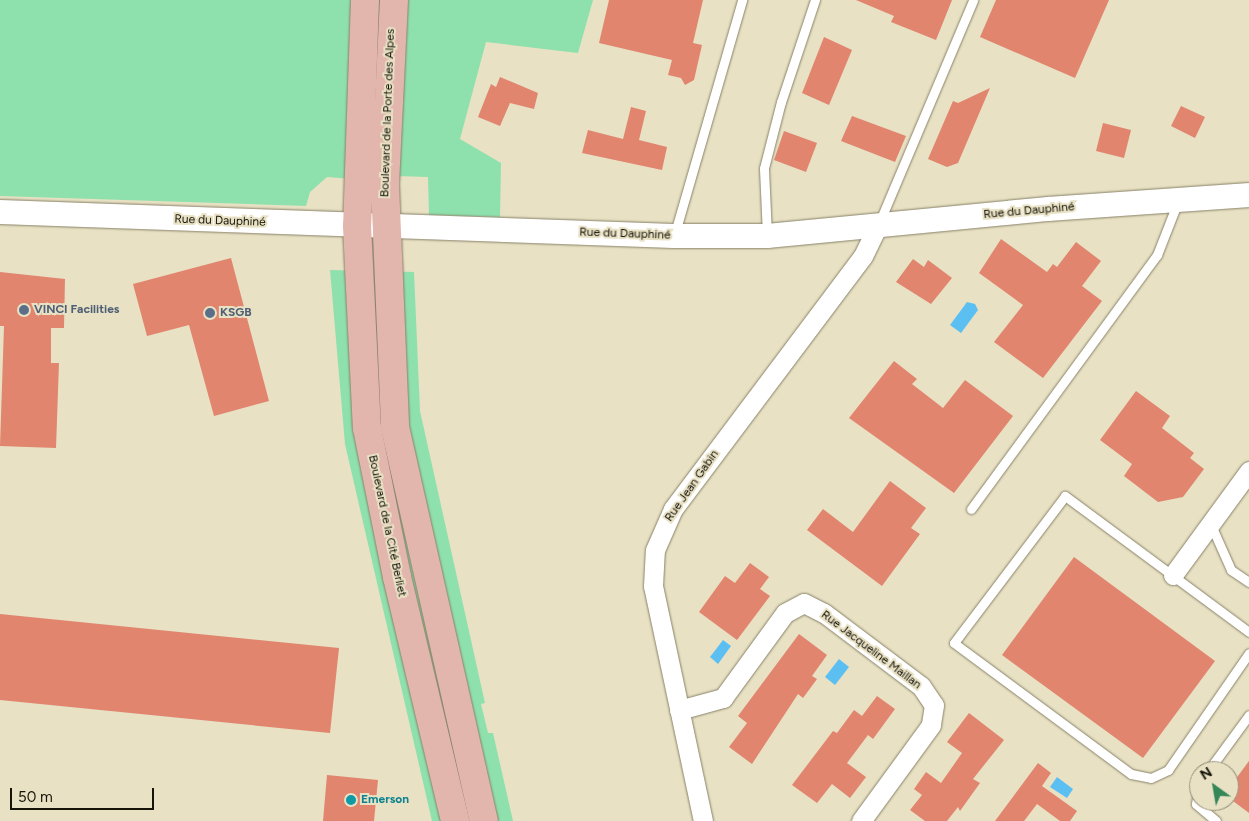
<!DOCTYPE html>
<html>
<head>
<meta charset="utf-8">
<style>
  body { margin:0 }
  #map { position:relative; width:1249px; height:821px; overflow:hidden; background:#e8e1c4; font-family:Figtree,sans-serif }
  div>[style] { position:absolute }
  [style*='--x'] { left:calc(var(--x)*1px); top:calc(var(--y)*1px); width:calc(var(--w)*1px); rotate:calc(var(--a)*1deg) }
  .green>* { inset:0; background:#8ee1ad }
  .water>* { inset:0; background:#5cbff2 }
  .building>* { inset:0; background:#e1856f }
  .roads { filter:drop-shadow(0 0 1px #898268) drop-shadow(0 0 1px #898268) }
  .service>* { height:9px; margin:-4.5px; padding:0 4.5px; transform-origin:4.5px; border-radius:4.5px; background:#fff }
  .minor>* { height:19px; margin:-9.5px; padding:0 9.5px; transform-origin:9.5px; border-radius:9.5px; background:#fff }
  .tertiary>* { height:24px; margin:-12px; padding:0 12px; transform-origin:12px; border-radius:12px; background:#fff }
  .primary>* { height:28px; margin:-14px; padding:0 14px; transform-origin:14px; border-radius:14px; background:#e2b6ad }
  .dots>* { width:14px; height:14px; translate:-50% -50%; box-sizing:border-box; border:2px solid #e8e1c4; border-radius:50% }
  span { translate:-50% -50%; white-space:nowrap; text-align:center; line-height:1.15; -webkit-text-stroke:4px #e8e1c4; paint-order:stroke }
  .street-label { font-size:12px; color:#161309 }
  .service-label { font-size:12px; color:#4e5e75; font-weight:700 }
  .left { translate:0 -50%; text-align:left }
  .culture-label { font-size:12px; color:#0d838f; font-weight:700 }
  .north { position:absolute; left:1189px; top:761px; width:50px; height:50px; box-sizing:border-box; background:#e8e1c4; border:1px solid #948f79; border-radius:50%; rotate:328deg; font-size:14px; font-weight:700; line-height:20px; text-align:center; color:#161309 }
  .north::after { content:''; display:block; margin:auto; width:18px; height:22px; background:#358758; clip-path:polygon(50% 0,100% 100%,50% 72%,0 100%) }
  .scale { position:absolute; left:10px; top:788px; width:144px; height:22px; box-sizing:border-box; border:2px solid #161309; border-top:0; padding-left:6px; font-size:15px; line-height:18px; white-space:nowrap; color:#161309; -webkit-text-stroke:4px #e8e1c4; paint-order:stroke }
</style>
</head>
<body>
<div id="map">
  <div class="green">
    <div style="clip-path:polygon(0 0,385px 0,377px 181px,327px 177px,310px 192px,306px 206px,0 196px)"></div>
    <div style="clip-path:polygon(408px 0,593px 0,578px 53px,486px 42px,460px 139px,501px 163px,500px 217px,429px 215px,428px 177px,396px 176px,401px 49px)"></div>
    <div style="clip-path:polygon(330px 270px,414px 272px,420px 411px,485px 703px,481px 704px,488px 733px,493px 733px,513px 821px,432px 821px,345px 444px)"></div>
  </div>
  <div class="water">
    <div style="clip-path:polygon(967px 302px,975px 304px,978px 310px,961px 333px,950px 325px)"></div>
    <div style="clip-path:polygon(723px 640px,731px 646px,718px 664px,710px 657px)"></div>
    <div style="clip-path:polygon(839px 659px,849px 667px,835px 685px,825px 677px)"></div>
    <div style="clip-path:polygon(1057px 777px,1073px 789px,1067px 798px,1050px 787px)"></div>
  </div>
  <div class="building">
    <div style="clip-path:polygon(609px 0,703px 0,693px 43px,702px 45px,694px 80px,685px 85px,681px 78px,668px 75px,672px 60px,599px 43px)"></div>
    <div style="clip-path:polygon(856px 0,952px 0,936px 40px,891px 22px,894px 16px)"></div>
    <div style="clip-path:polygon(996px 0,1109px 0,1075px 78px,980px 37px)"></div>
    <div style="clip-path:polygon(824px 37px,852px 50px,829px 105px,802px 93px)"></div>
    <div style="clip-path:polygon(500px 77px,538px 93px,534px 109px,510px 103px,500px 126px,478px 117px,491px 84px,496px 87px)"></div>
    <div style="clip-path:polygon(990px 88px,958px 163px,947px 167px,928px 159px,953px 101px,958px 103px)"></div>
    <div style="clip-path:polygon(1181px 106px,1205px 117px,1195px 138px,1171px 126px)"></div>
    <div style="clip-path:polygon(631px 107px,646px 111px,639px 140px,667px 147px,662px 170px,582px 153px,588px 130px,623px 139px)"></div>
    <div style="clip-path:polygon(852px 116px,906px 136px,895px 162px,841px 141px)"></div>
    <div style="clip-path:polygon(1103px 123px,1131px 130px,1124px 158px,1096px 151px)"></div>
    <div style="clip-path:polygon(784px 131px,817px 143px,806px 172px,774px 160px)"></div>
    <div style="clip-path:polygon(1001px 239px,1047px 272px,1053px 264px,1057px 267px,1076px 242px,1101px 261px,1082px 286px,1102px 301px,1043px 378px,994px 342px,1023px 305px,979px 273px)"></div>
    <div style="clip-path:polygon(231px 258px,269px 401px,214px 416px,189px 325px,147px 336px,133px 284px)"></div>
    <div style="clip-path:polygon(913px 259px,924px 267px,928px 260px,952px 278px,931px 304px,896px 282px)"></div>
    <div style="clip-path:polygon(0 272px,65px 279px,64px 328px,51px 328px,51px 363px,59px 363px,56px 448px,0 446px,4px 326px,0 326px)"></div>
    <div style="clip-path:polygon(894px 361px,917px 379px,912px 384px,943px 408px,965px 380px,1013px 416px,954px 493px,849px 418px)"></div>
    <div style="clip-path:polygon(1136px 391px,1170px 416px,1162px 428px,1194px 453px,1190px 458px,1204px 469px,1183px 497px,1158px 502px,1124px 476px,1132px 464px,1100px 440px)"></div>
    <div style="clip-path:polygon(890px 481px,926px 508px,911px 528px,920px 534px,882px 586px,807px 530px,823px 509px,853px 532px)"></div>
    <div style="clip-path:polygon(1074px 557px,1215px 661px,1143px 758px,1002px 655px)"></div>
    <div style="clip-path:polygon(750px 563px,769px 577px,760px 589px,770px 596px,737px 640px,699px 612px,725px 576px,735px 583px)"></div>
    <div style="clip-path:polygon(0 614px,339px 648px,330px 733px,0 700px)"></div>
    <div style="clip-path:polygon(799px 634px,827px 655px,812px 676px,817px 679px,803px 698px,798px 694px,752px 764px,729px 747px,747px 723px,738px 716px)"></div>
    <div style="clip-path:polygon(877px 696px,895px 709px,873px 739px,868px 735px,847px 763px,866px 777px,850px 798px,832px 784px,817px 803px,792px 785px,833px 731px,837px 733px,854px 710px,862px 716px)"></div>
    <div style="clip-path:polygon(969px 713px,1004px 740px,973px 779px,980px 783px,960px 811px,958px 807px,947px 821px,925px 821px,910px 810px,922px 795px,914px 789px,926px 772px,941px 783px,962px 753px,947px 742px)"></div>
    <div style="clip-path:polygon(1249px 761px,1249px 813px,1229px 798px,1229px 788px)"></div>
    <div style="clip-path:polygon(1038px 763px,1051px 773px,1042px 786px,1077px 811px,1070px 821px,1060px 821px,1037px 804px,1024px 821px,995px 821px)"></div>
    <div style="clip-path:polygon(327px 775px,378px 780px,374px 821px,323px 821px)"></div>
  </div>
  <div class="roads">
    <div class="service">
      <div style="--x:879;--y:223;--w:242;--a:-67.1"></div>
      <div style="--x:767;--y:235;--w:67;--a:-92.6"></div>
      <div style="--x:764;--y:168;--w:68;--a:-75.6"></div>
      <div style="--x:781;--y:102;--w:108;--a:-71.6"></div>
      <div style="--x:674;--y:236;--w:246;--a:-73.9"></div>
      <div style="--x:971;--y:509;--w:315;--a:-53.8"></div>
      <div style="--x:1157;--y:255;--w:58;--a:-68.7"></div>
      <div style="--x:1211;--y:525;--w:49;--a:66"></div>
      <div style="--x:1231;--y:570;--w:22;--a:34"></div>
      <div style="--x:1249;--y:632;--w:229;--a:-143.5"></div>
      <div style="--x:1065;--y:496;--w:184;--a:127.1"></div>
      <div style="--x:954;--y:643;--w:220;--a:36.5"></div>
      <div style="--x:1131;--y:774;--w:20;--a:11"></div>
      <div style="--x:1151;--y:778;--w:19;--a:-25"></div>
      <div style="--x:1168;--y:770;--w:142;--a:-55.3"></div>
      <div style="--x:1208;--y:771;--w:69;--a:-53.8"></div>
      <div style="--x:1199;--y:783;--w:21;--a:98"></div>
      <div style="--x:1196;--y:804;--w:26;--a:40"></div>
    </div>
    <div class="minor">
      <div style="--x:1173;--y:575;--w:129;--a:-53.8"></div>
      <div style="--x:679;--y:710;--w:46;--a:-15.3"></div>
      <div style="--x:723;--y:698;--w:105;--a:-53.9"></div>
      <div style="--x:785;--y:613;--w:21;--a:-28"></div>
      <div style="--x:804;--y:603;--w:22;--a:27"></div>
      <div style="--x:824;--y:613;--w:121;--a:37"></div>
      <div style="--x:921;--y:686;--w:23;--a:56"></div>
      <div style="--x:934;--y:705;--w:20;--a:99"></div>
      <div style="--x:931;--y:725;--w:119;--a:126.1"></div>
      <div style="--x:703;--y:821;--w:240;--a:-102"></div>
      <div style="--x:653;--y:586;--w:36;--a:-87"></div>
      <div style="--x:655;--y:550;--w:45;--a:-66.3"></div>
      <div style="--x:673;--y:509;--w:316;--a:-53.1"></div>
      <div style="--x:863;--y:256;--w:34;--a:-64"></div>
    </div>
    <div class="tertiary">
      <div style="--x:0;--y:212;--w:674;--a:2.04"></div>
      <div style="--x:674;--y:236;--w:93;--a:0"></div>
      <div style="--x:767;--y:236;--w:283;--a:-5.5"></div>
      <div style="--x:1049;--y:209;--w:200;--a:-4"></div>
    </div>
    <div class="primary">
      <div style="--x:365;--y:0;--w:226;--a:92"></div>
      <div style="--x:357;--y:226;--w:202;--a:87.2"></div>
      <div style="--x:367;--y:428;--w:152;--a:78.6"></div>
      <div style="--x:397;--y:577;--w:251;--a:76.6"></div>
      <div style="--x:394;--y:0;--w:185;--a:92.8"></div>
      <div style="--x:385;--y:185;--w:242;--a:87.6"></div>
      <div style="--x:395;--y:427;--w:404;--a:77.3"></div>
    </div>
  </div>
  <div class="dots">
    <div style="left:24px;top:310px;background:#5c6f8a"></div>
    <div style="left:210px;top:313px;background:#5c6f8a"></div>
    <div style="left:351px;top:800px;background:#0f9aa8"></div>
  </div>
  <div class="street-label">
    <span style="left:388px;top:113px;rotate:-88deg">Boulevard de la Porte des Alpes</span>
    <span style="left:1029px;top:211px;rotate:-5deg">Rue du Dauphiné</span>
    <span style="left:220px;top:221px;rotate:2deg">Rue du Dauphiné</span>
    <span style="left:625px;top:234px;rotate:2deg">Rue du Dauphiné</span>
    <span style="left:692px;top:486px;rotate:-55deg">Rue Jean Gabin</span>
    <span style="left:387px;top:526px;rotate:78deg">Boulevard de la Cité Berliet</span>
    <span style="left:871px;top:650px;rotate:37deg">Rue Jacqueline Maillan</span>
  </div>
  <div class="service-label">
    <span class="left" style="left:34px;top:310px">VINCI Facilities</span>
    <span class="left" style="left:220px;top:313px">KSGB</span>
  </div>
  <div class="culture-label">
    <span class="left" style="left:361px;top:800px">Emerson</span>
  </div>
  <div class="north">N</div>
  <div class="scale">50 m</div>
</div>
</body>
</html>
